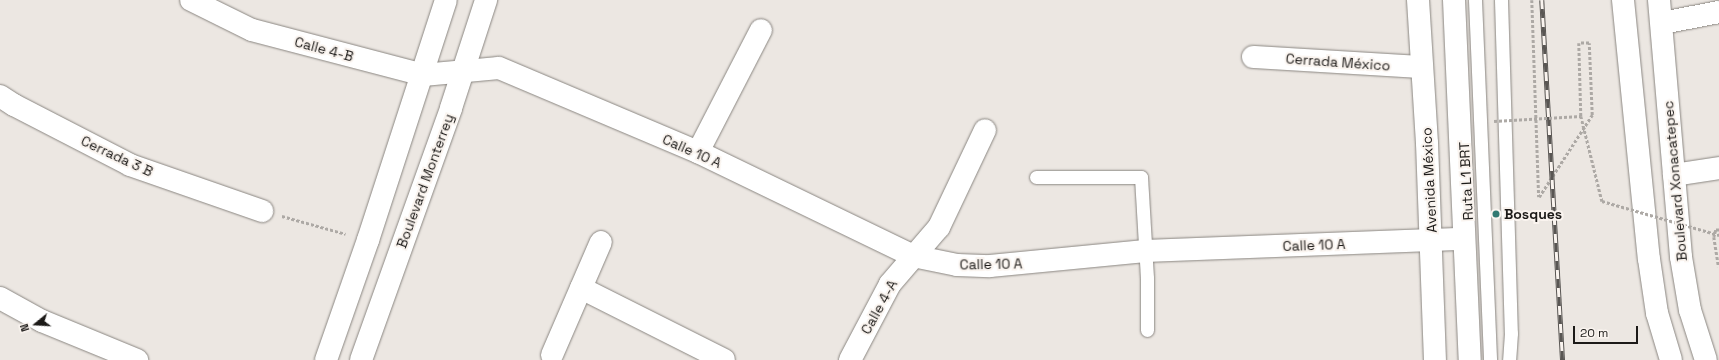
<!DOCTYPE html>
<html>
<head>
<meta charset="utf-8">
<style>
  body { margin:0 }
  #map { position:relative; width:1719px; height:360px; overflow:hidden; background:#ece7e2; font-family:"Space Grotesk",sans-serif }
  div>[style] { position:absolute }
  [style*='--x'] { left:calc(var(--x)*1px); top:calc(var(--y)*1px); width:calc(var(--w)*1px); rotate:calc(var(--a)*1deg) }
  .path>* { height:2.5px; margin-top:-1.25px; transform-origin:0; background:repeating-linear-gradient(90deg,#ada9a5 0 3px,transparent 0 5px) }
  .roads { filter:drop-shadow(0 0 1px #8a8681) drop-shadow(0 0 1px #8a8681) }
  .lane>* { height:13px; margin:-6.5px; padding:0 6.5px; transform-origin:6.5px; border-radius:6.5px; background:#fff }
  .street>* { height:22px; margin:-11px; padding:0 11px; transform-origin:11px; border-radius:11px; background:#fff }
  .secondary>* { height:22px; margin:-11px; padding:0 11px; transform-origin:11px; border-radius:11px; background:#fff }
  .rail>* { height:4.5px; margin-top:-2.25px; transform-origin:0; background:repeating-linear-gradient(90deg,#faf4ef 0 9px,#595653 0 18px); box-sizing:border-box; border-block:1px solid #595653 }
  .path-bridge>* { height:2.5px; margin-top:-1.25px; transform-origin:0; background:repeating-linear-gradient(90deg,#ada9a5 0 3px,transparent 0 5px) }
  .dots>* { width:11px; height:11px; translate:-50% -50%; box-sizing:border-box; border:2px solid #faf4ef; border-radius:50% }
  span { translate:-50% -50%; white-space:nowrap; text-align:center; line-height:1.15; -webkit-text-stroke:4px #faf4ef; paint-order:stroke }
  .street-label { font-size:14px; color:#1c1a18 }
  .poi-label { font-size:14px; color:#1c1a18; font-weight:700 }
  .left { translate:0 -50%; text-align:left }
  .north { position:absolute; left:16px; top:304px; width:40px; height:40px; -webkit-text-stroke:3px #faf4ef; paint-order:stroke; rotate:252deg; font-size:11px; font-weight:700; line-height:16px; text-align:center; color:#1c1a18 }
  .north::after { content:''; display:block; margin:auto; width:14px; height:18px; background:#1c1a18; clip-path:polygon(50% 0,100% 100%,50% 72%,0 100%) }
  .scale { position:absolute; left:1573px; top:326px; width:65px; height:18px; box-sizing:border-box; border:2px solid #1c1a18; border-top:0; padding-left:5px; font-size:12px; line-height:14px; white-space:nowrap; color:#1c1a18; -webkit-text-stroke:3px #faf4ef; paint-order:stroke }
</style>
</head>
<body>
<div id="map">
  <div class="path">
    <div style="--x:1532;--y:0;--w:197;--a:88"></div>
    <div style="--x:1539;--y:197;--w:98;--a:-57.1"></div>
    <div style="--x:1592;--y:115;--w:72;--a:-92.4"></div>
    <div style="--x:1589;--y:43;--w:10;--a:180"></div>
    <div style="--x:1579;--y:43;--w:73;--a:88.4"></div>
    <div style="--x:282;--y:216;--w:66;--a:15.7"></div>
    <div style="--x:1719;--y:230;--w:3;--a:180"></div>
    <div style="--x:1716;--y:230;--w:7;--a:106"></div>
    <div style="--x:1714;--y:237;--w:30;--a:81"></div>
  </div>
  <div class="roads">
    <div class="lane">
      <div style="--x:1475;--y:0;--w:360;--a:87.6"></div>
      <div style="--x:1501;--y:0;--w:333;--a:88.3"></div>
      <div style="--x:1511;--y:333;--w:27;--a:94"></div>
      <div style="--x:1036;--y:177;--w:105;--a:0"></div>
      <div style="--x:1141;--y:177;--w:101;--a:86.6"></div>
      <div style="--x:1147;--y:278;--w:52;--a:90"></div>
    </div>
    <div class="street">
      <div style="--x:191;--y:0;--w:68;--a:26.2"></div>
      <div style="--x:252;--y:30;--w:177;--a:14.7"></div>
      <div style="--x:423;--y:75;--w:76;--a:-5.3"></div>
      <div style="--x:499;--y:68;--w:216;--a:22.9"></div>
      <div style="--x:698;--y:152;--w:239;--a:25.8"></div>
      <div style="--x:913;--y:256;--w:45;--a:11.6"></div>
      <div style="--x:957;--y:265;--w:33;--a:2"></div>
      <div style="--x:990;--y:266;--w:156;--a:-5.5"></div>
      <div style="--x:1145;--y:251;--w:319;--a:-2.2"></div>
      <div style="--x:1662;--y:23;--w:58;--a:-10.9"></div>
      <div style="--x:1253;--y:57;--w:169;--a:3.4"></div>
      <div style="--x:0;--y:96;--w:17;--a:33"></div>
      <div style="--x:14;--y:105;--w:131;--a:27.3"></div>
      <div style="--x:130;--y:165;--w:140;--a:19.2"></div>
      <div style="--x:698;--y:152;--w:137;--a:-62.7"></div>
      <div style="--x:1674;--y:175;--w:46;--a:-8.8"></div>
      <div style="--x:581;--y:288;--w:160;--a:26.7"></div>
      <div style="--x:0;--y:298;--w:48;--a:28.7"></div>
      <div style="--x:42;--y:321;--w:103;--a:22.3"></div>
      <div style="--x:552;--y:355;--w:123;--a:-66.6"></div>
      <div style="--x:850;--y:360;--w:86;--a:-62.2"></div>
      <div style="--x:890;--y:284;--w:75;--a:-49.3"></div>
      <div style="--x:939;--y:227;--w:107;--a:-64.6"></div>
    </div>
    <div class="secondary">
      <div style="--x:1418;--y:0;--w:143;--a:86.4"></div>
      <div style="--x:1427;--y:143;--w:217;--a:87.9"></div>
      <div style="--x:1454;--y:0;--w:360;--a:87.5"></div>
      <div style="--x:1623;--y:0;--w:260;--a:84.3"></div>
      <div style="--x:1649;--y:259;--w:55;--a:81.6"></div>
      <div style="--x:1657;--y:313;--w:49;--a:73.4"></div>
      <div style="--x:1659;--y:0;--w:258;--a:85.1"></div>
      <div style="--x:1681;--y:257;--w:54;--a:80.4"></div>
      <div style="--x:1690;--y:310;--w:52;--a:72.3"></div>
      <div style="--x:326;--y:360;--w:127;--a:-70.7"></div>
      <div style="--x:368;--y:240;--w:252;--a:-72"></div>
      <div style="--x:361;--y:360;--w:268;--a:-70.3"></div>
      <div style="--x:451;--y:108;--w:114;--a:-72"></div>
    </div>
  </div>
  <div class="rail">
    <div style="--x:1542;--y:0;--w:361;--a:86.7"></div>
  </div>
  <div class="path-bridge">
    <div style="--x:1494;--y:121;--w:87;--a:-3.3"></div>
    <div style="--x:1581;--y:116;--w:88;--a:76.1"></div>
    <div style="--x:1602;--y:201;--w:122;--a:16.2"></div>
  </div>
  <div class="dots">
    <div style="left:1496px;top:214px;background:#327971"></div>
  </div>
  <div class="street-label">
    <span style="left:324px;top:49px;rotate:15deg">Calle 4-B</span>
    <span style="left:1338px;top:62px;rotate:4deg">Cerrada México</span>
    <span style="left:692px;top:151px;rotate:24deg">Calle 10 A</span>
    <span style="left:117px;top:156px;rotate:25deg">Cerrada 3 B</span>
    <span style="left:1429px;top:180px;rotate:-93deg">Avenida México</span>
    <span style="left:425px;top:181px;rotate:-70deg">Boulevard Monterrey</span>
    <span style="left:1466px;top:181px;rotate:-93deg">Ruta L1 BRT</span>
    <span style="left:1675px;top:181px;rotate:-95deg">Boulevard Xonacatepec</span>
    <span style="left:1314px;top:245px;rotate:-2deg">Calle 10 A</span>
    <span style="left:991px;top:264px;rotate:-1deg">Calle 10 A</span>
    <span style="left:879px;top:307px;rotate:-61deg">Calle 4-A</span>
  </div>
  <div class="poi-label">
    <span class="left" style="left:1504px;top:214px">Bosques</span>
  </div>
  <div class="north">N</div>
  <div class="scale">20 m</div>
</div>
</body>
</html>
